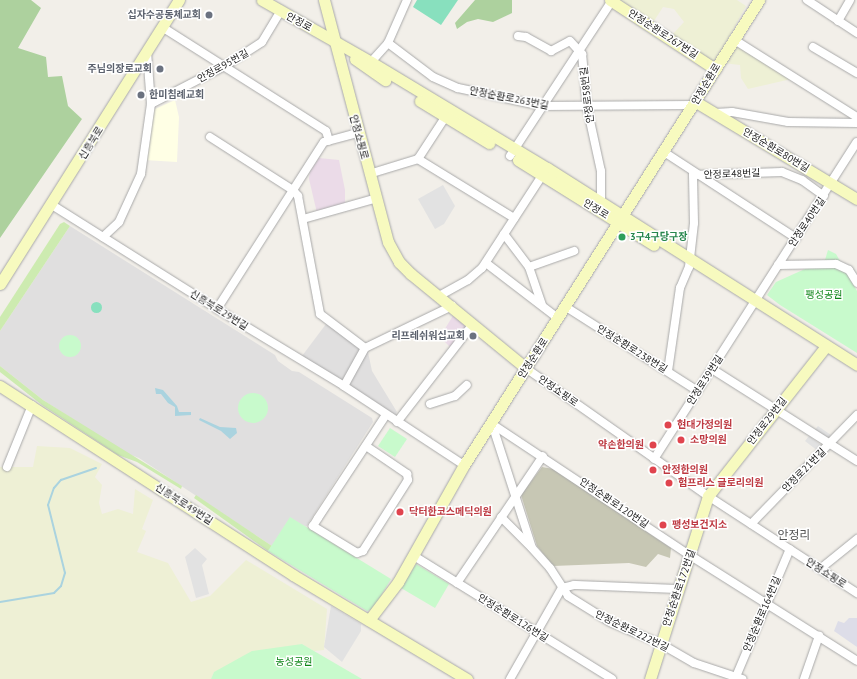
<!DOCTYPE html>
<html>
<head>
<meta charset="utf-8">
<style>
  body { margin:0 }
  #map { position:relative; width:857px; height:679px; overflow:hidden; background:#f2efe9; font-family:"PT Sans","Noto Sans KR",sans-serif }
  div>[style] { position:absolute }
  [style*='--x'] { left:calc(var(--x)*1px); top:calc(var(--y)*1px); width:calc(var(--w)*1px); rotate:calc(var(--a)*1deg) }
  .residential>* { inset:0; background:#e0dfdf }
  .industrial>* { inset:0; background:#ebdbe8 }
  .education>* { inset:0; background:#ffffe5 }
  .construction>* { inset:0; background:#c7c7b4 }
  .farmland>* { inset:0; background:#eef0d5 }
  .grass>* { inset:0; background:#cdebb0 }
  .forest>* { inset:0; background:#add19e }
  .park>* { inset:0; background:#c8facc }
  .round { border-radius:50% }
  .pitch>* { inset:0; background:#88e0be }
  .parking>* { inset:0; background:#e2e2e2 }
  .plaza>* { inset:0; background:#dddde8 }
  .water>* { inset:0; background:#aad3df }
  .stream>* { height:2px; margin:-1px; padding:0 1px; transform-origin:1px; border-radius:1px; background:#aad3df }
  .roads { filter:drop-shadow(0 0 1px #a9a9a9) drop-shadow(0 0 1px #a9a9a9) }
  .street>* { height:8px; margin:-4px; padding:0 4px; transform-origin:4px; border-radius:4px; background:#fff }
  .secondary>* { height:11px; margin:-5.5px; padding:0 5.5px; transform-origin:5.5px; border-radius:5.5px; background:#f7fabf }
  .dots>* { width:11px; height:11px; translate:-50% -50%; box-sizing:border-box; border:2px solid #fff; border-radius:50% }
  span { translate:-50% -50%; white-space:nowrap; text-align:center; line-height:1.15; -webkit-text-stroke:3px #fff; paint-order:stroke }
  .worship-label { font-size:10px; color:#5b616d; font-weight:700 }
  .right { translate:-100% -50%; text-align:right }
  .left { translate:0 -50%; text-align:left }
  .street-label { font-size:10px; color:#222 }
  .leisure-label { font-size:10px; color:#27864d; font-weight:700 }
  .park-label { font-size:10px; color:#0c8416 }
  .health-label { font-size:10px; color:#be3a42; font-weight:700 }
  .quarter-label { font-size:12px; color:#555 }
</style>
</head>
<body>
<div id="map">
  <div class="residential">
    <div style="clip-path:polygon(70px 226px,275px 355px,278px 361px,292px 371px,299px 372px,372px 418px,373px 422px,306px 527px,290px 518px,272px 546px,139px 458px,126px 453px,43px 400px,0 366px,0 331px)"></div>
    <div style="clip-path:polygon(326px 324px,368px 352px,372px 371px,397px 412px,395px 415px,302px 356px)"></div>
  </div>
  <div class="industrial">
    <div style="clip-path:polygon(319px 158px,339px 160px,345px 190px,345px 203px,317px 213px,309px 179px,310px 171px)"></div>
    <div style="clip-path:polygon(454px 314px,468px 326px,450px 347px,440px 337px)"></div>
  </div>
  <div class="education">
    <div style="clip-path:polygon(175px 100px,179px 117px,177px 162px,144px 160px,153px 110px)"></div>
  </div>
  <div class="construction">
    <div style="clip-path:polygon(542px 467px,553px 469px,671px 548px,670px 558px,658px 554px,646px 567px,629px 563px,553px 566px,537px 546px,521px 495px)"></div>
  </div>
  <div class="farmland">
    <div style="clip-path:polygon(620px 0,737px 0,746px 6px,717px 59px,711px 61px,673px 34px,684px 22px,674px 9px,663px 7px,654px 21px)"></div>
    <div style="clip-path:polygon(739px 46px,791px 79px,748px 89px,741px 78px,740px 65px,723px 63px,732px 48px)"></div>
    <div style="clip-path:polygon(37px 446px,70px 448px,102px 464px,95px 477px,102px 485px,99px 503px,102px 514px,118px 509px,133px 514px,135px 489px,153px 500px,142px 529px,146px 531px,137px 552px,168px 563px,191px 602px,210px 596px,246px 560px,327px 609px,324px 650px,314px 651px,302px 644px,214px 672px,211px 679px,0 679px,0 467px,33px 467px)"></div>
  </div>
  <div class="grass">
    <div style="clip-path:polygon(64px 222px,70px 226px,0 331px,0 317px,60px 224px)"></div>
    <div style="clip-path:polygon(0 366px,43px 400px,182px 486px,181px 489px,137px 462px,118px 455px,42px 405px,0 372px)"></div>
    <div style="clip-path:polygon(196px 495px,272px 546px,268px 551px,194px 498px)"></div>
  </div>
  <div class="forest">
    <div style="clip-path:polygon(0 0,31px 0,41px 8px,18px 48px,46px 57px,48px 77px,62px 76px,68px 106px,82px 119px,0 238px)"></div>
    <div style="clip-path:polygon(475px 0,512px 0,512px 13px,493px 22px,478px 19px,467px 22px,457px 29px,455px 23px)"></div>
  </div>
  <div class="park">
    <div style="clip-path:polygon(828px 250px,836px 254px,857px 291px,857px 353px,780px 305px,767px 295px,776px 282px,825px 260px)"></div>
    <div class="round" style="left:59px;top:335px;width:22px;height:22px"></div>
    <div class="round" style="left:238px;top:393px;width:30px;height:30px"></div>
    <div style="clip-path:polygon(390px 428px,407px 439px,395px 457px,378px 446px)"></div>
    <div style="clip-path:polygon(290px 517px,391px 579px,373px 609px,367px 611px,268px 551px)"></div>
    <div style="clip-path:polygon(416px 564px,449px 584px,435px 608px,401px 588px)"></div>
    <div style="clip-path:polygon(302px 644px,362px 679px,211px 679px,214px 672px,252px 651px)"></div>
  </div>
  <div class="pitch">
    <div style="clip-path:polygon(417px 0,458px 0,441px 25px,413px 7px)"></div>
    <div class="round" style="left:90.5px;top:301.5px;width:11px;height:11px"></div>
  </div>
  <div class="parking">
    <div style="clip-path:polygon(443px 185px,455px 206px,444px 224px,435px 229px,418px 199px)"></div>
    <div style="clip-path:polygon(818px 426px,831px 435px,827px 441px,814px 431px)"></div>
    <div style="clip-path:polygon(809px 436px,822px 446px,818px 451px,805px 441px)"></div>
    <div style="clip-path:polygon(195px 548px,207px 559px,202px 565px,209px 594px,196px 598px,185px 557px)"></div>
    <div style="clip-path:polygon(331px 606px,361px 624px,361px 631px,342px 662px,324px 647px)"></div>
  </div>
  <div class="plaza">
    <div style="clip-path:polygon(849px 618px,857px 618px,857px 647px,834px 631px,838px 621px,844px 623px)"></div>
  </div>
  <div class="water">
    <div style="clip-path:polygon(155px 388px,163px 390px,177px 406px,179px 412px,191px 412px,191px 415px,175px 416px,175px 407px,168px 403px,161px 394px,156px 394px)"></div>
    <div style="clip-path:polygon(200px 418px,220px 427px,236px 428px,237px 433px,230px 439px,221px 431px,199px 420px)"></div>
  </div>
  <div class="stream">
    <div style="--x:0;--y:602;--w:55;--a:-9.5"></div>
    <div style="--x:54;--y:593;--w:10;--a:-45"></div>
    <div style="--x:61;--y:586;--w:14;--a:-73"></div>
    <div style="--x:65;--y:573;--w:70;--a:-104"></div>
    <div style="--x:48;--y:505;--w:18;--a:-71"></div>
    <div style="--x:54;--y:488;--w:11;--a:-49"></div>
    <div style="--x:61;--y:480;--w:37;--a:-19"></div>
  </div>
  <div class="roads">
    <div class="street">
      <div style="--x:807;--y:0;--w:60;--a:33.4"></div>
      <div style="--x:838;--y:21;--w:24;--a:-60"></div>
      <div style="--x:162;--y:27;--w:194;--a:32.4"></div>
      <div style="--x:326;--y:131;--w:10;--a:73"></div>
      <div style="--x:518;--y:36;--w:8;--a:7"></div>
      <div style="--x:526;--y:37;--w:29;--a:29"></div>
      <div style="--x:551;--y:51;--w:21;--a:-28"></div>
      <div style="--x:570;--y:41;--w:18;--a:47"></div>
      <div style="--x:582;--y:54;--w:53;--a:84.6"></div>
      <div style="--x:587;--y:107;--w:66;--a:77.7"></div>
      <div style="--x:601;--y:171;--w:35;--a:90"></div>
      <div style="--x:733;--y:39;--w:146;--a:32.2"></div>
      <div style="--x:388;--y:43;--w:47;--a:-66.2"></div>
      <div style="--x:813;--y:47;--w:51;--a:30.6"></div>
      <div style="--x:371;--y:62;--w:25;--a:-48"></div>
      <div style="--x:388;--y:43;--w:56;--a:37.1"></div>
      <div style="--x:433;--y:77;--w:27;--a:24"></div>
      <div style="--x:458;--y:88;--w:86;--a:12.1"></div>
      <div style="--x:542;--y:106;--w:151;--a:-0.4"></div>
      <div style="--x:151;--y:104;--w:83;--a:-27.2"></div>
      <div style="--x:225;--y:66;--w:44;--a:-33"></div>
      <div style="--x:262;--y:42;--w:35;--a:-59"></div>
      <div style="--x:715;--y:113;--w:17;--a:-3"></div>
      <div style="--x:732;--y:112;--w:57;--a:10.1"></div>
      <div style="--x:788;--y:122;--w:69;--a:0.8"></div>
      <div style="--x:210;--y:137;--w:98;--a:32.6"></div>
      <div style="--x:293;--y:190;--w:8;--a:50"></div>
      <div style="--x:298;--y:196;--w:120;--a:79.4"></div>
      <div style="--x:320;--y:314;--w:56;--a:37.1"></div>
      <div style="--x:664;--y:152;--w:158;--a:33.1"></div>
      <div style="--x:510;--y:156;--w:186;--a:-56.7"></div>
      <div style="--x:418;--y:159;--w:55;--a:-56.9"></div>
      <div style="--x:369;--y:174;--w:51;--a:-17"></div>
      <div style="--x:418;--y:159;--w:113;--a:31.6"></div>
      <div style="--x:52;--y:205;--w:195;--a:32.2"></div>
      <div style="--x:217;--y:309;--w:149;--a:31.2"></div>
      <div style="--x:344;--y:386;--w:144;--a:33.4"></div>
      <div style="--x:303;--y:219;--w:74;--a:-15.7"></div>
      <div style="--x:504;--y:234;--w:41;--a:52.9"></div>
      <div style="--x:529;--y:267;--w:40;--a:71.1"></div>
      <div style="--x:103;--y:237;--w:22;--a:-43"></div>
      <div style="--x:119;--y:222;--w:53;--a:-65.4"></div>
      <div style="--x:141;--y:174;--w:71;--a:-81.9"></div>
      <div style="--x:151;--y:104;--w:52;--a:-94.4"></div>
      <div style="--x:486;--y:263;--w:92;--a:37.5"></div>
      <div style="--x:778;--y:265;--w:58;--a:-1"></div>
      <div style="--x:836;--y:264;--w:14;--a:25"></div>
      <div style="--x:849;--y:270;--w:15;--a:58"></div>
      <div style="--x:529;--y:267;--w:48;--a:-19.6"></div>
      <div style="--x:439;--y:296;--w:33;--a:-29"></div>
      <div style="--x:468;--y:280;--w:18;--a:-41"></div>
      <div style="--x:482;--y:268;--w:116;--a:-57"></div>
      <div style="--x:566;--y:307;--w:156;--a:32.5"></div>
      <div style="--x:217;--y:309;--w:198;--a:-57.4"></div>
      <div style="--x:324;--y:142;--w:35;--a:-15"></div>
      <div style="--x:365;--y:348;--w:97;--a:-25.8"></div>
      <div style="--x:527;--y:369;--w:221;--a:35.1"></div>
      <div style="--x:708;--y:496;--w:178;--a:33.1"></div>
      <div style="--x:712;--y:369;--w:172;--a:32.4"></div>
      <div style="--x:668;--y:371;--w:84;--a:-81.8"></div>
      <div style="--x:680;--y:288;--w:23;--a:-67"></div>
      <div style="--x:689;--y:267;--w:44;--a:-83.5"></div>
      <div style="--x:694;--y:223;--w:48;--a:-91.2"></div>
      <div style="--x:693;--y:175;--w:89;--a:-1.9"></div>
      <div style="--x:782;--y:172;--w:22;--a:22"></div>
      <div style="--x:802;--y:180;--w:27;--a:36"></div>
      <div style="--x:344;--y:386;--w:43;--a:-61.1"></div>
      <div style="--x:430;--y:404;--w:26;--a:-18"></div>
      <div style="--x:455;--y:396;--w:16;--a:-43"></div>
      <div style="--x:397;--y:422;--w:124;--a:-52.2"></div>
      <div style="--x:492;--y:424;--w:239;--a:33.6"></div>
      <div style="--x:691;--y:556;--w:196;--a:32.3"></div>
      <div style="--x:492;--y:424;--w:130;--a:72.1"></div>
      <div style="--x:532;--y:548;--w:27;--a:48"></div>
      <div style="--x:550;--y:568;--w:33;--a:57"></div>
      <div style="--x:568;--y:596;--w:49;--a:31.8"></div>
      <div style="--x:610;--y:622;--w:56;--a:23.3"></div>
      <div style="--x:661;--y:644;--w:38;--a:30"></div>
      <div style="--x:694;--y:663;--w:51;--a:18.4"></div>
      <div style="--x:366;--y:446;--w:50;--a:34.3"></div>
      <div style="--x:407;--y:474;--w:6;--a:81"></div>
      <div style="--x:408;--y:480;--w:84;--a:122.4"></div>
      <div style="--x:363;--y:551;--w:6;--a:162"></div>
      <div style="--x:357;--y:553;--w:52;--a:-148.5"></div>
      <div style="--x:313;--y:526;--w:9;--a:-58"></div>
      <div style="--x:318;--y:518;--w:123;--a:-56.6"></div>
      <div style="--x:654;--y:459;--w:376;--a:-57.4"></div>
      <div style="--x:7;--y:467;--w:67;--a:-68"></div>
      <div style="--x:501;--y:517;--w:42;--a:45"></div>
      <div style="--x:751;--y:524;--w:152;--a:-45.8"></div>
      <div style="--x:414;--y:556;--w:233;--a:31.8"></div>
      <div style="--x:820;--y:569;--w:48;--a:-39"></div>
      <div style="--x:457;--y:583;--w:153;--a:-55.9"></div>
      <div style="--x:510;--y:679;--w:105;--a:-60.3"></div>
      <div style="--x:562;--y:588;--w:12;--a:-14"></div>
      <div style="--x:574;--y:585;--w:105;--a:2.2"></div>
      <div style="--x:735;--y:679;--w:141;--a:-67.1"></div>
      <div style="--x:804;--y:679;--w:46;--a:-70.8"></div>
    </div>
    <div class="secondary">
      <div style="--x:262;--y:0;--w:125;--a:29.6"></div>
      <div style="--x:371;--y:62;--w:205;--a:31.1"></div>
      <div style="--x:547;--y:168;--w:367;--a:32.4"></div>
      <div style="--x:324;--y:0;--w:250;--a:75.2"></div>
      <div style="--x:388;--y:242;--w:23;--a:61"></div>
      <div style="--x:399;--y:262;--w:17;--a:45"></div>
      <div style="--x:411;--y:274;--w:150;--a:39.3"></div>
      <div style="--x:610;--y:0;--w:126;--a:33.3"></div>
      <div style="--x:355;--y:59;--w:37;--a:35"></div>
      <div style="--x:420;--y:101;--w:81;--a:31.3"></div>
      <div style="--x:696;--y:102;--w:188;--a:31.1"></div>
      <div style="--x:518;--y:160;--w:160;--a:32"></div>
      <div style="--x:0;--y:284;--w:336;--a:-57.8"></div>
      <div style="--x:0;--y:386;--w:349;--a:32.8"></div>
      <div style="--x:293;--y:575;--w:203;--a:30.9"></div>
      <div style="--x:369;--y:620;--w:48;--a:-52.7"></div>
      <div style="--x:398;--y:582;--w:134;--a:-60.6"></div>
      <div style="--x:464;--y:465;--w:551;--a:-57.61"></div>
      <div style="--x:650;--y:679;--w:192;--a:-72.4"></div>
      <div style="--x:708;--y:496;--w:191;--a:-51.8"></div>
    </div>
  </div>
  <div class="dots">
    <div style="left:209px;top:15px;background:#6b7280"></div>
    <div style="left:160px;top:69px;background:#6b7280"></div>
    <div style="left:141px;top:95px;background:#6b7280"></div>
    <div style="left:622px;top:237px;background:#2e9e5b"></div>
    <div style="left:473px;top:336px;background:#6b7280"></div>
    <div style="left:668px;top:425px;background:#e0444e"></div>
    <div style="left:681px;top:440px;background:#e0444e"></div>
    <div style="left:653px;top:445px;background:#e0444e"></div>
    <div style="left:653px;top:470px;background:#e0444e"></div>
    <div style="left:669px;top:483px;background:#e0444e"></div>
    <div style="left:400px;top:512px;background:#e0444e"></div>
    <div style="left:663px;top:525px;background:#e0444e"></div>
  </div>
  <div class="worship-label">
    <span class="right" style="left:201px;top:15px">십자수공동체교회</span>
    <span class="right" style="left:152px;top:69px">주님의장로교회</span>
    <span class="left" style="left:149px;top:95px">한미침례교회</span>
    <span class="right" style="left:465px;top:336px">리프레쉬워십교회</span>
  </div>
  <div class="street-label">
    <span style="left:299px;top:22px;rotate:29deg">안정로</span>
    <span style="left:663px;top:34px;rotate:33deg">안정순환로267번길</span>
    <span style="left:223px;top:66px;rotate:-29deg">안정로95번길</span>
    <span style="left:706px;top:84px;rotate:-59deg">안정순환로</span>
    <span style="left:587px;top:95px;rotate:-97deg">안정로58번길</span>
    <span style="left:509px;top:98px;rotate:11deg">안정순환로263번길</span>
    <span style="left:359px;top:137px;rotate:75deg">안정쇼핑로</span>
    <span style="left:91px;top:143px;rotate:-58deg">신흥북로</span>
    <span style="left:776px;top:150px;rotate:31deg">안정순환로80번길</span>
    <span style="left:732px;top:174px;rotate:-2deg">안정로48번길</span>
    <span style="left:596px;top:209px;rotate:32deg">안정로</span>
    <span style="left:807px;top:222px;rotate:-56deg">안정로40번길</span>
    <span style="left:219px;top:310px;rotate:32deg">신흥북로29번길</span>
    <span style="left:632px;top:349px;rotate:32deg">안정순환로238번길</span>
    <span style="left:533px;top:358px;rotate:-57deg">안정순환로</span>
    <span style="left:705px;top:380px;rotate:-57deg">안정로39번길</span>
    <span style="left:558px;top:391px;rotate:35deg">안정쇼핑로</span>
    <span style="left:767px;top:421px;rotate:-52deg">안정로29번길</span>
    <span style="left:804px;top:470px;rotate:-45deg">안정로21번길</span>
    <span style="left:614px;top:503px;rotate:34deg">안정순환로120번길</span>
    <span style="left:184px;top:504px;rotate:33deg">신흥북로49번길</span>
    <span style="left:826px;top:573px;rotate:33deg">안정쇼핑로</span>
    <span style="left:679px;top:588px;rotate:-71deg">안정순환로172번길</span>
    <span style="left:762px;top:614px;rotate:-67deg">안정순환로164번길</span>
    <span style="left:513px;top:618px;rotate:32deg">안정순환로126번길</span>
    <span style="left:632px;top:631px;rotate:26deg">안정순환로222번길</span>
  </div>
  <div class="leisure-label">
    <span class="left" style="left:630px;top:237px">3구4구당구장</span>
  </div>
  <div class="park-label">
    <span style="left:824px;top:295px">팽성공원</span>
    <span style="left:294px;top:662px">농성공원</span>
  </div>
  <div class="health-label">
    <span class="left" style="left:677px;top:425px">현대가정의원</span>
    <span class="left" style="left:690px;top:440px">소망의원</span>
    <span class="right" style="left:644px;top:445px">약손한의원</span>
    <span class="left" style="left:662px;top:470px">안정한의원</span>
    <span class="left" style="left:678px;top:483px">험프리스 글로리의원</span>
    <span class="left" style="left:409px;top:512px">닥터한코스메딕의원</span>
    <span class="left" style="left:672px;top:525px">팽성보건지소</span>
  </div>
  <div class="quarter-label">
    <span style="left:794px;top:535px">안정리</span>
  </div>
</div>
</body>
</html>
